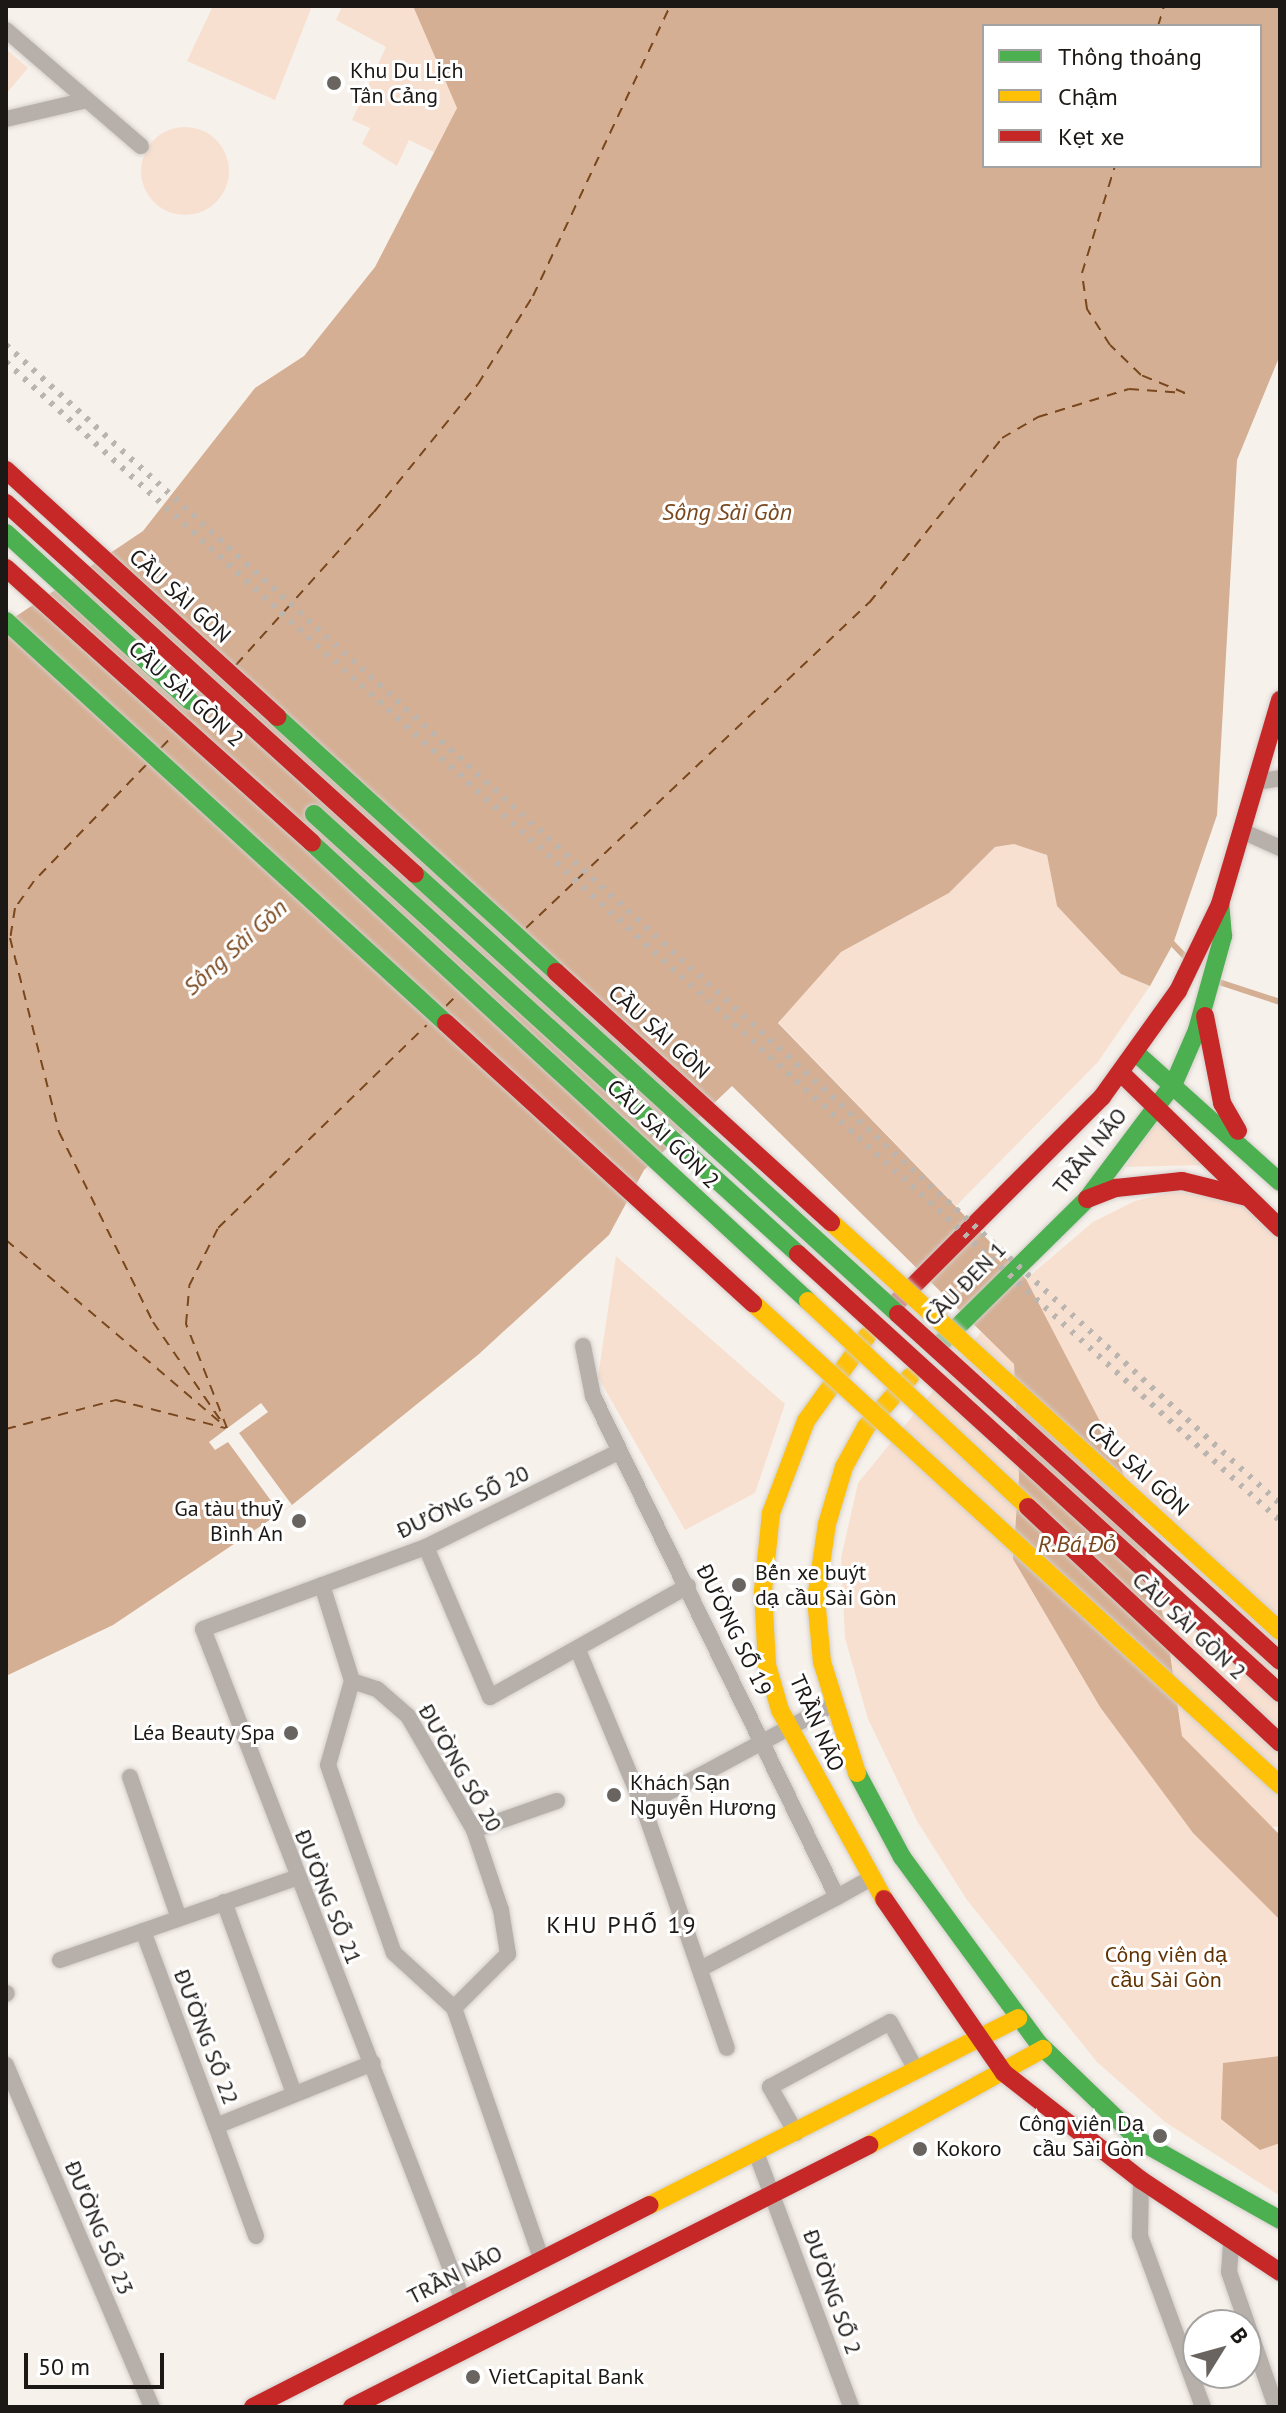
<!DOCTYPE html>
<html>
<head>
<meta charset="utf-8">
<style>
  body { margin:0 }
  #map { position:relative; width:1286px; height:2413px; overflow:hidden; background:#f7f1ec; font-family:"PT Sans",sans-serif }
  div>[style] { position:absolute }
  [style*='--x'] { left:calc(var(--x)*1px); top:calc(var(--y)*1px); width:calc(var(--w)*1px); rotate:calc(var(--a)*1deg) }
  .green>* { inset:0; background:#f8e0d0 }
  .round { border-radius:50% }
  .water>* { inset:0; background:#d5af93 }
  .pier>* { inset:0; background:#f7f1ec }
  .stream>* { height:6px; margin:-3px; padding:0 3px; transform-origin:3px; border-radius:3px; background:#d5af93 }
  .ferry>* { height:2px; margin-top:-1px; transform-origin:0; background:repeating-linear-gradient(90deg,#79471d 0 10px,transparent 0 18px) }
  .roads { filter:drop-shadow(0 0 2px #d3ceca) drop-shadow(0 0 2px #d3ceca) }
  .street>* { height:16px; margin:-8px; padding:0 8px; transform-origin:8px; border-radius:8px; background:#b7b0aa }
  .fast>* { height:18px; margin:-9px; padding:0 9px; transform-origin:9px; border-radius:9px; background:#4caf50 }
  .slow>* { height:18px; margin:-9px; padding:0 9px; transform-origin:9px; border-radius:9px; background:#ffc107 }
  .jam>* { height:18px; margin:-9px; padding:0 9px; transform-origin:9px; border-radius:9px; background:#c62828 }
  .rail>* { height:6px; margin-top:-3px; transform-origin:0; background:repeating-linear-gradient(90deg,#bbb5b0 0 4px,transparent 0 12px) }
  .bridges { filter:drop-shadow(0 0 2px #d3ceca) drop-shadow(0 0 2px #d3ceca) }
  .fast-bridge>* { height:18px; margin:-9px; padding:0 9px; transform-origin:9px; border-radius:9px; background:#4caf50 }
  .slow-bridge>* { height:18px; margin:-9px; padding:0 9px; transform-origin:9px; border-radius:9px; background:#ffc107 }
  .jam-bridge>* { height:18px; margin:-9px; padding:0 9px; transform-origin:9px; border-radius:9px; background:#c62828 }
  .dots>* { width:22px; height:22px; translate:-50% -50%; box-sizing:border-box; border:4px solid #fff; border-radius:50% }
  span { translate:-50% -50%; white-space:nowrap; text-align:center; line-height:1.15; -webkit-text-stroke:6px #fff; paint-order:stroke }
  .poi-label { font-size:22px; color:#1c1815 }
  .left { translate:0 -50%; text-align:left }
  .right { translate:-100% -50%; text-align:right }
  .street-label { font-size:22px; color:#1c1815 }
  .park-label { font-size:22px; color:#623202 }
  .water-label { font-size:24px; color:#79471d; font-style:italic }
  .neighbourhood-label { font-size:24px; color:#1c1815; letter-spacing:2px }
  .frame { position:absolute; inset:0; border:8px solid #1c1815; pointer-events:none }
  .legend { position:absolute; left:982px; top:24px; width:280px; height:144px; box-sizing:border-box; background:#fff; border:2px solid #a4a3a1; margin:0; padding:10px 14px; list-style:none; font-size:24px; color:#1c1815 }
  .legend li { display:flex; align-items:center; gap:16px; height:40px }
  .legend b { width:40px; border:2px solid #a4a3a1 }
  .north { position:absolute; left:1182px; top:2309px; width:80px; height:80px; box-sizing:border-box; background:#fff; border:2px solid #a4a3a1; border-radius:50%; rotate:53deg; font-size:22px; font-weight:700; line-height:32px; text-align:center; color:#1c1815 }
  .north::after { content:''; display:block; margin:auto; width:28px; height:36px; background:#696460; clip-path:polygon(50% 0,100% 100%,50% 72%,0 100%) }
  .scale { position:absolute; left:24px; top:2353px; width:140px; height:36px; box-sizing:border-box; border:4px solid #1c1815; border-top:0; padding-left:10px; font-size:24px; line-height:28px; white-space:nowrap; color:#1c1815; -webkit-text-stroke:6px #fff; paint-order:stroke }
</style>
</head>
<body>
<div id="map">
  <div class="green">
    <div style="clip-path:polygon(213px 6px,312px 6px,275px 100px,187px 61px)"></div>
    <div style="clip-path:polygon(342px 6px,413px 6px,457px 108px,434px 152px,409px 140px,397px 166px,362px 144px,370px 128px,352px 120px,386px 47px,336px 20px)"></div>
    <div style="clip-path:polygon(6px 49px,28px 68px,6px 94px)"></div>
    <div class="round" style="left:141px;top:127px;width:88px;height:88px"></div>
    <div style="clip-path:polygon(1014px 844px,1047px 855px,1057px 906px,1121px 974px,1150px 986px,1098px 1062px,956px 1206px,779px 1023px,804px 987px,841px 952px,949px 893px,995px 847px)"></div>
    <div style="clip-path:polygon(1160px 1116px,1205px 1165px,1126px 1167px)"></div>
    <div style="clip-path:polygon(1175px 1191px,1237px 1201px,1280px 1232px,1280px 1826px,1266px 1828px,1182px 1736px,1166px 1626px,1069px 1365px,1026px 1279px,1093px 1222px,1135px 1201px)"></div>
    <div style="clip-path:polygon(616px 1256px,785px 1404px,755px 1493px,685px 1530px,598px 1377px)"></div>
    <div style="clip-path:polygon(981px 1332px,1014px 1364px,1019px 1477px,1013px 1559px,1100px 1707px,1193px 1833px,1280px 1920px,1280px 2196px,1165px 2122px,1097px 2062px,967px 1900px,917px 1821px,868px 1719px,845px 1638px,841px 1558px,858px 1483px)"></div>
  </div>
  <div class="water">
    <div style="clip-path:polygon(evenodd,413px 6px,1280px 6px,1280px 355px,1237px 460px,1217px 815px,1173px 944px,1150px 986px,1121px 974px,1057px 906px,1047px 855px,1014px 844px,995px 847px,949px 893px,841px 952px,778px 1023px,1026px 1279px,1118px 1456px,1166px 1626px,1182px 1736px,1280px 1835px,1280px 1920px,1193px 1833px,1100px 1707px,1013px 1559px,1019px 1477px,1014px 1364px,732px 1086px,644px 1170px,609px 1235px,479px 1354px,292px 1505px,113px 1625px,6px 1676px,6px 623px,143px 531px,255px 388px,304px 356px,375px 267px,457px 108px,413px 6px,984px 26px,1260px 26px,1260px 166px,984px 166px,984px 26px)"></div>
    <div style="clip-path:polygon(1280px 2056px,1280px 2143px,1260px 2150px,1221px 2119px,1223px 2063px)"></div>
  </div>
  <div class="pier">
    <div style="clip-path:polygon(261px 1403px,268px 1412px,239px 1433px,292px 1505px,280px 1513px,228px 1442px,215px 1450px,209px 1442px)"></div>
  </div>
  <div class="stream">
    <div style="--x:1168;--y:939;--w:29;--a:46"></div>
    <div style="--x:1216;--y:981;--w:67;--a:18.2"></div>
  </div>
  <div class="ferry">
    <div style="--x:1158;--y:26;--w:21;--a:-73"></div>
    <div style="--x:236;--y:665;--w:206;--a:-48"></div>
    <div style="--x:374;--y:512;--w:165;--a:-50.9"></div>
    <div style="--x:478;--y:384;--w:104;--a:-58"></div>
    <div style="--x:533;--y:296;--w:321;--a:-64.7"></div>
    <div style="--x:161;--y:748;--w:18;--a:-47"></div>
    <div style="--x:146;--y:765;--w:161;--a:134"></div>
    <div style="--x:34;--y:881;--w:33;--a:125"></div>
    <div style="--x:15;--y:908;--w:30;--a:99"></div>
    <div style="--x:10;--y:938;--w:200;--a:75.8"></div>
    <div style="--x:59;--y:1132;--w:212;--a:63.7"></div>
    <div style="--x:153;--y:1322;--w:120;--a:55.5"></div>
    <div style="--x:526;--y:928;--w:473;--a:-43.5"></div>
    <div style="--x:869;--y:603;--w:212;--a:-51.1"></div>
    <div style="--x:1002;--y:438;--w:42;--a:-30.3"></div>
    <div style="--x:1038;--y:417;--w:95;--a:-17.1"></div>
    <div style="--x:1129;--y:389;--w:56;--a:4.1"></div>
    <div style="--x:1185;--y:393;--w:48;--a:-157.8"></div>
    <div style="--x:1141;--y:375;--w:43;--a:-135.9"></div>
    <div style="--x:1110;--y:345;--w:43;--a:-122.6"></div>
    <div style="--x:1087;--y:309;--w:36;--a:-98"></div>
    <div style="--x:1082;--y:273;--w:112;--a:-72.9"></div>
    <div style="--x:446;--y:1006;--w:17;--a:-45"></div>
    <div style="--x:6;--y:1240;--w:289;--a:40.4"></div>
    <div style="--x:227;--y:1428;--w:112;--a:-111.5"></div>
    <div style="--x:186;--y:1324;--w:38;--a:-85"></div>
    <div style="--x:189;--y:1286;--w:65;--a:-63.4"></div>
    <div style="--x:218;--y:1228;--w:291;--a:-44.2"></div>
    <div style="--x:6;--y:1429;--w:114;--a:-14.8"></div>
    <div style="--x:116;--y:1400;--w:113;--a:14.4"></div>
  </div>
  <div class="roads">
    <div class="street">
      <div style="--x:6;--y:30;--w:178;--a:40.7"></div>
      <div style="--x:6;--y:119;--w:79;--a:-13.2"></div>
      <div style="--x:1256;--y:782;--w:24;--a:-9"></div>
      <div style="--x:1242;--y:831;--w:42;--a:24.1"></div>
      <div style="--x:583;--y:1346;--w:51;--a:78.7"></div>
      <div style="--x:593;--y:1396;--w:557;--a:64.03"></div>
      <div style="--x:837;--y:1897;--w:38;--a:-29"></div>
      <div style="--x:426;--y:1547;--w:163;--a:66.9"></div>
      <div style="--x:490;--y:1697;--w:227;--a:-29.3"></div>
      <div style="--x:322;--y:1585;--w:101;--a:72.6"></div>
      <div style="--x:578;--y:1650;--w:169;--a:67.4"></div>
      <div style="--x:643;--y:1806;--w:256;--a:70.9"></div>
      <div style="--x:352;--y:1681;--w:87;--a:105.9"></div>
      <div style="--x:328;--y:1765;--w:199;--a:70.7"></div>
      <div style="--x:394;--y:1953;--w:81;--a:42.5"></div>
      <div style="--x:454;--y:2008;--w:265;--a:70.8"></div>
      <div style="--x:352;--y:1681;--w:26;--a:18"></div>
      <div style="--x:377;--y:1689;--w:41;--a:41.1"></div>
      <div style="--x:408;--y:1716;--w:132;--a:59.9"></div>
      <div style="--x:474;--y:1830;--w:84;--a:71.4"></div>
      <div style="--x:501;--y:1910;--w:45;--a:81"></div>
      <div style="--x:508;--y:1954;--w:76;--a:135"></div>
      <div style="--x:130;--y:1777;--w:147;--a:70.9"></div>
      <div style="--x:643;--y:1806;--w:218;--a:-28.2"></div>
      <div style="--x:474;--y:1830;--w:88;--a:-19.3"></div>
      <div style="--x:224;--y:1902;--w:203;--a:69.9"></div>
      <div style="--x:143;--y:1931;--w:208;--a:69.5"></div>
      <div style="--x:216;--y:2126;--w:169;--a:-21.9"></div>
      <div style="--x:60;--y:1960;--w:249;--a:-19.2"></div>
      <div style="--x:702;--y:1968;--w:153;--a:-27.7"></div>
      <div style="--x:6;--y:1994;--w:1;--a:-45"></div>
      <div style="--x:6;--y:2065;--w:372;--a:66.9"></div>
      <div style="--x:216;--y:2126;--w:117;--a:70"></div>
      <div style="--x:796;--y:2133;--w:53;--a:-119.5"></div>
      <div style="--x:770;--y:2087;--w:136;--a:-28.4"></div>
      <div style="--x:890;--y:2022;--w:52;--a:61.5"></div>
      <div style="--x:757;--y:2155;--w:269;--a:69.5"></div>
      <div style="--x:1141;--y:2180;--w:56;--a:91"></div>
      <div style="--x:1140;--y:2236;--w:182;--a:69.8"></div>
      <div style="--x:1231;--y:2244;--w:28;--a:94"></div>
      <div style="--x:1229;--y:2272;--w:143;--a:70.8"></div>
      <div style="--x:462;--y:2298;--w:717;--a:-111.16"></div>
      <div style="--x:203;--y:1629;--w:238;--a:-20.2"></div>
      <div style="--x:426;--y:1547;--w:216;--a:-26.3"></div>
    </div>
    <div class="fast">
      <div style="--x:1136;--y:1053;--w:193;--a:41.9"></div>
      <div style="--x:941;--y:1343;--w:205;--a:-44.6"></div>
      <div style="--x:1087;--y:1199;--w:145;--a:-53.1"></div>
      <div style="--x:1174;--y:1083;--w:58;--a:-66.5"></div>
      <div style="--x:1197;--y:1030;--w:98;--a:-74.5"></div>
      <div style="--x:1223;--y:936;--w:32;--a:-95"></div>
      <div style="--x:857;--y:1773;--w:95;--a:61.8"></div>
      <div style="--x:902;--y:1857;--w:230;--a:53.8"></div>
      <div style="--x:1038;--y:2043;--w:141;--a:43.9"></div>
      <div style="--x:1140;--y:2141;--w:161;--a:29.4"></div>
    </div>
    <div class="slow">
      <div style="--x:867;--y:1336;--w:105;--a:125.7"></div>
      <div style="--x:806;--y:1421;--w:98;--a:110.8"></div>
      <div style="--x:771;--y:1513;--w:78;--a:95.9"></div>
      <div style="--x:763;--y:1591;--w:74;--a:86.9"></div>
      <div style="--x:767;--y:1665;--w:47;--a:73.9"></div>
      <div style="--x:780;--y:1710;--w:216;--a:61.2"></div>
      <div style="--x:857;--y:1773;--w:116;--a:-107.5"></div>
      <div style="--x:822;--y:1662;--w:63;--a:-95.4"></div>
      <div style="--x:816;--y:1599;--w:76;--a:-81.7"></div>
      <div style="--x:827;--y:1524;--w:59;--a:-73.4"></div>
      <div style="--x:844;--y:1467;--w:46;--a:-61.2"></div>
      <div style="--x:866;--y:1427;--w:67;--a:-48.7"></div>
      <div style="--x:869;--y:2145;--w:199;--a:-28.9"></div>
      <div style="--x:650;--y:2205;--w:413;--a:-26.9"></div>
    </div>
    <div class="jam">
      <div style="--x:1205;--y:1016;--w:89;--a:78.9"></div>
      <div style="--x:1222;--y:1103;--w:32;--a:60"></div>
      <div style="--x:1121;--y:1073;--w:222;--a:44.3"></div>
      <div style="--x:1087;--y:1199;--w:31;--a:-21"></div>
      <div style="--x:1116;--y:1188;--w:66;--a:-6.1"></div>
      <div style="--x:1182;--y:1181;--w:67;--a:13.8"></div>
      <div style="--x:895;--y:1304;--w:293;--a:-45"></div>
      <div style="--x:1102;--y:1097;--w:130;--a:-54.4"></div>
      <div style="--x:1178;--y:991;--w:97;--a:-64.2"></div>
      <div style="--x:1220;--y:904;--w:213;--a:-73.6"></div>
      <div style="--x:884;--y:1899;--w:211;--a:55.4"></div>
      <div style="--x:1004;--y:2073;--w:174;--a:38"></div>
      <div style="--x:1141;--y:2180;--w:167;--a:33.5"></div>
      <div style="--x:253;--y:2407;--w:445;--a:-27"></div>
      <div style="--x:352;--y:2407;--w:580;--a:-26.87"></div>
    </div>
  </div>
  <div class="rail">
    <div style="--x:6;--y:345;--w:1722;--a:42.29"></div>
    <div style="--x:6;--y:362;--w:1722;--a:42.29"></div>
  </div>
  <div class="bridges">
    <div class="fast-bridge">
      <div style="--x:6;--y:533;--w:249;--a:42.4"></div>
      <div style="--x:6;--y:621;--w:596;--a:42.42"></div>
      <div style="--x:277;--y:717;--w:378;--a:42.4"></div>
      <div style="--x:314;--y:814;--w:654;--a:42.27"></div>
      <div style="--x:312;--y:843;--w:675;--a:42.72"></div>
      <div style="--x:415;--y:874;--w:653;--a:42.33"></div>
    </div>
    <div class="slow-bridge">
      <div style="--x:831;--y:1222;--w:607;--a:42.33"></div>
      <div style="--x:808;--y:1301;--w:301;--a:43.1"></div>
      <div style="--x:753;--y:1303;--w:714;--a:42.45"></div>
    </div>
    <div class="jam-bridge">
      <div style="--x:6;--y:470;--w:367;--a:42.3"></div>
      <div style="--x:6;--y:503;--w:552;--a:42.21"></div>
      <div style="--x:6;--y:568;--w:411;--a:41.9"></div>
      <div style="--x:556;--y:972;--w:372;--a:42.3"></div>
      <div style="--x:446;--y:1023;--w:416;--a:42.4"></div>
      <div style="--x:798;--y:1254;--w:652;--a:42.33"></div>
      <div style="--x:898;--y:1314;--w:516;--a:42.25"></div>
      <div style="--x:1028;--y:1507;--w:345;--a:43.1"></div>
    </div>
  </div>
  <div class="dots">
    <div style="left:334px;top:83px;background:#696460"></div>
    <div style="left:299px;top:1521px;background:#696460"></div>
    <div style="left:739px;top:1585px;background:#696460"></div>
    <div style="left:291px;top:1733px;background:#696460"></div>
    <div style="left:614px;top:1795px;background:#696460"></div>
    <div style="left:1160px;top:2136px;background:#696460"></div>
    <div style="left:920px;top:2149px;background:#696460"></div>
    <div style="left:473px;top:2377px;background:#696460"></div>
  </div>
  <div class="poi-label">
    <span class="left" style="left:350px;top:83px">Khu Du Lịch<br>Tân Cảng</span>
    <span class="right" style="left:283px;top:1521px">Ga tàu thuỷ<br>Bình An</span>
    <span class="left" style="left:755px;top:1585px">Bến xe buýt<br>dạ cầu Sài Gòn</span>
    <span class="right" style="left:275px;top:1733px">Léa Beauty Spa</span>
    <span class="left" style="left:630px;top:1795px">Khách Sạn<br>Nguyễn Hương</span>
    <span class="right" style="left:1144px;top:2136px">Công viên Dạ<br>cầu Sài Gòn</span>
    <span class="left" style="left:936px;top:2149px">Kokoro</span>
    <span class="left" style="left:489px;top:2377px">VietCapital Bank</span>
  </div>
  <div class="street-label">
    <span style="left:180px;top:596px;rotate:42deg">CẦU SÀI GÒN</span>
    <span style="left:186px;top:694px;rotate:42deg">CẦU SÀI GÒN 2</span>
    <span style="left:659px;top:1032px;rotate:42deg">CẦU SÀI GÒN</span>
    <span style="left:663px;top:1134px;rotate:44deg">CẦU SÀI GÒN 2</span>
    <span style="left:1090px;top:1151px;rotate:-51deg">TRẦN NÃO</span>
    <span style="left:965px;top:1284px;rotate:-46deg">CẦU ĐEN 1</span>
    <span style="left:1138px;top:1469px;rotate:42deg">CẦU SÀI GÒN</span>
    <span style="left:463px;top:1502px;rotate:-25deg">ĐƯỜNG SỐ 20</span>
    <span style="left:1189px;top:1626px;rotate:43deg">CẦU SÀI GÒN 2</span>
    <span style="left:734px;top:1630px;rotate:64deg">ĐƯỜNG SỐ 19</span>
    <span style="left:817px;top:1723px;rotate:66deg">TRẦN NÃO</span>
    <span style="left:460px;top:1768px;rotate:60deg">ĐƯỜNG SỐ 20</span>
    <span style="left:328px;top:1897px;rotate:68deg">ĐƯỜNG SỐ 21</span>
    <span style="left:206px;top:2037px;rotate:69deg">ĐƯỜNG SỐ 22</span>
    <span style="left:99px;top:2228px;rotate:67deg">ĐƯỜNG SỐ 23</span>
    <span style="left:455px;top:2275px;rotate:-27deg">TRẦN NÃO</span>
    <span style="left:832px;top:2292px;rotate:70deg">ĐƯỜNG SỐ 2</span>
  </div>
  <div class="park-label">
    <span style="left:1166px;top:1967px">Công viên dạ<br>cầu Sài Gòn</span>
  </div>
  <div class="water-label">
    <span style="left:727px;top:512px">Sông Sài Gòn</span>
    <span style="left:235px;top:947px;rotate:-42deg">Sông Sài Gòn</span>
    <span style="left:1077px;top:1544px">R.Bá Đỏ</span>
  </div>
  <div class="neighbourhood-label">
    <span style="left:622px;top:1925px">KHU PHỐ 19</span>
  </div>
  <div class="frame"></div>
  <ul class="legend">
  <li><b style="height:10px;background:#4caf50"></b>Thông thoáng</li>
  <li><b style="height:10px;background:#ffc107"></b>Chậm</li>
  <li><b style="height:10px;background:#c62828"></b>Kẹt xe</li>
  </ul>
  <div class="north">B</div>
  <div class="scale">50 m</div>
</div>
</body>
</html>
